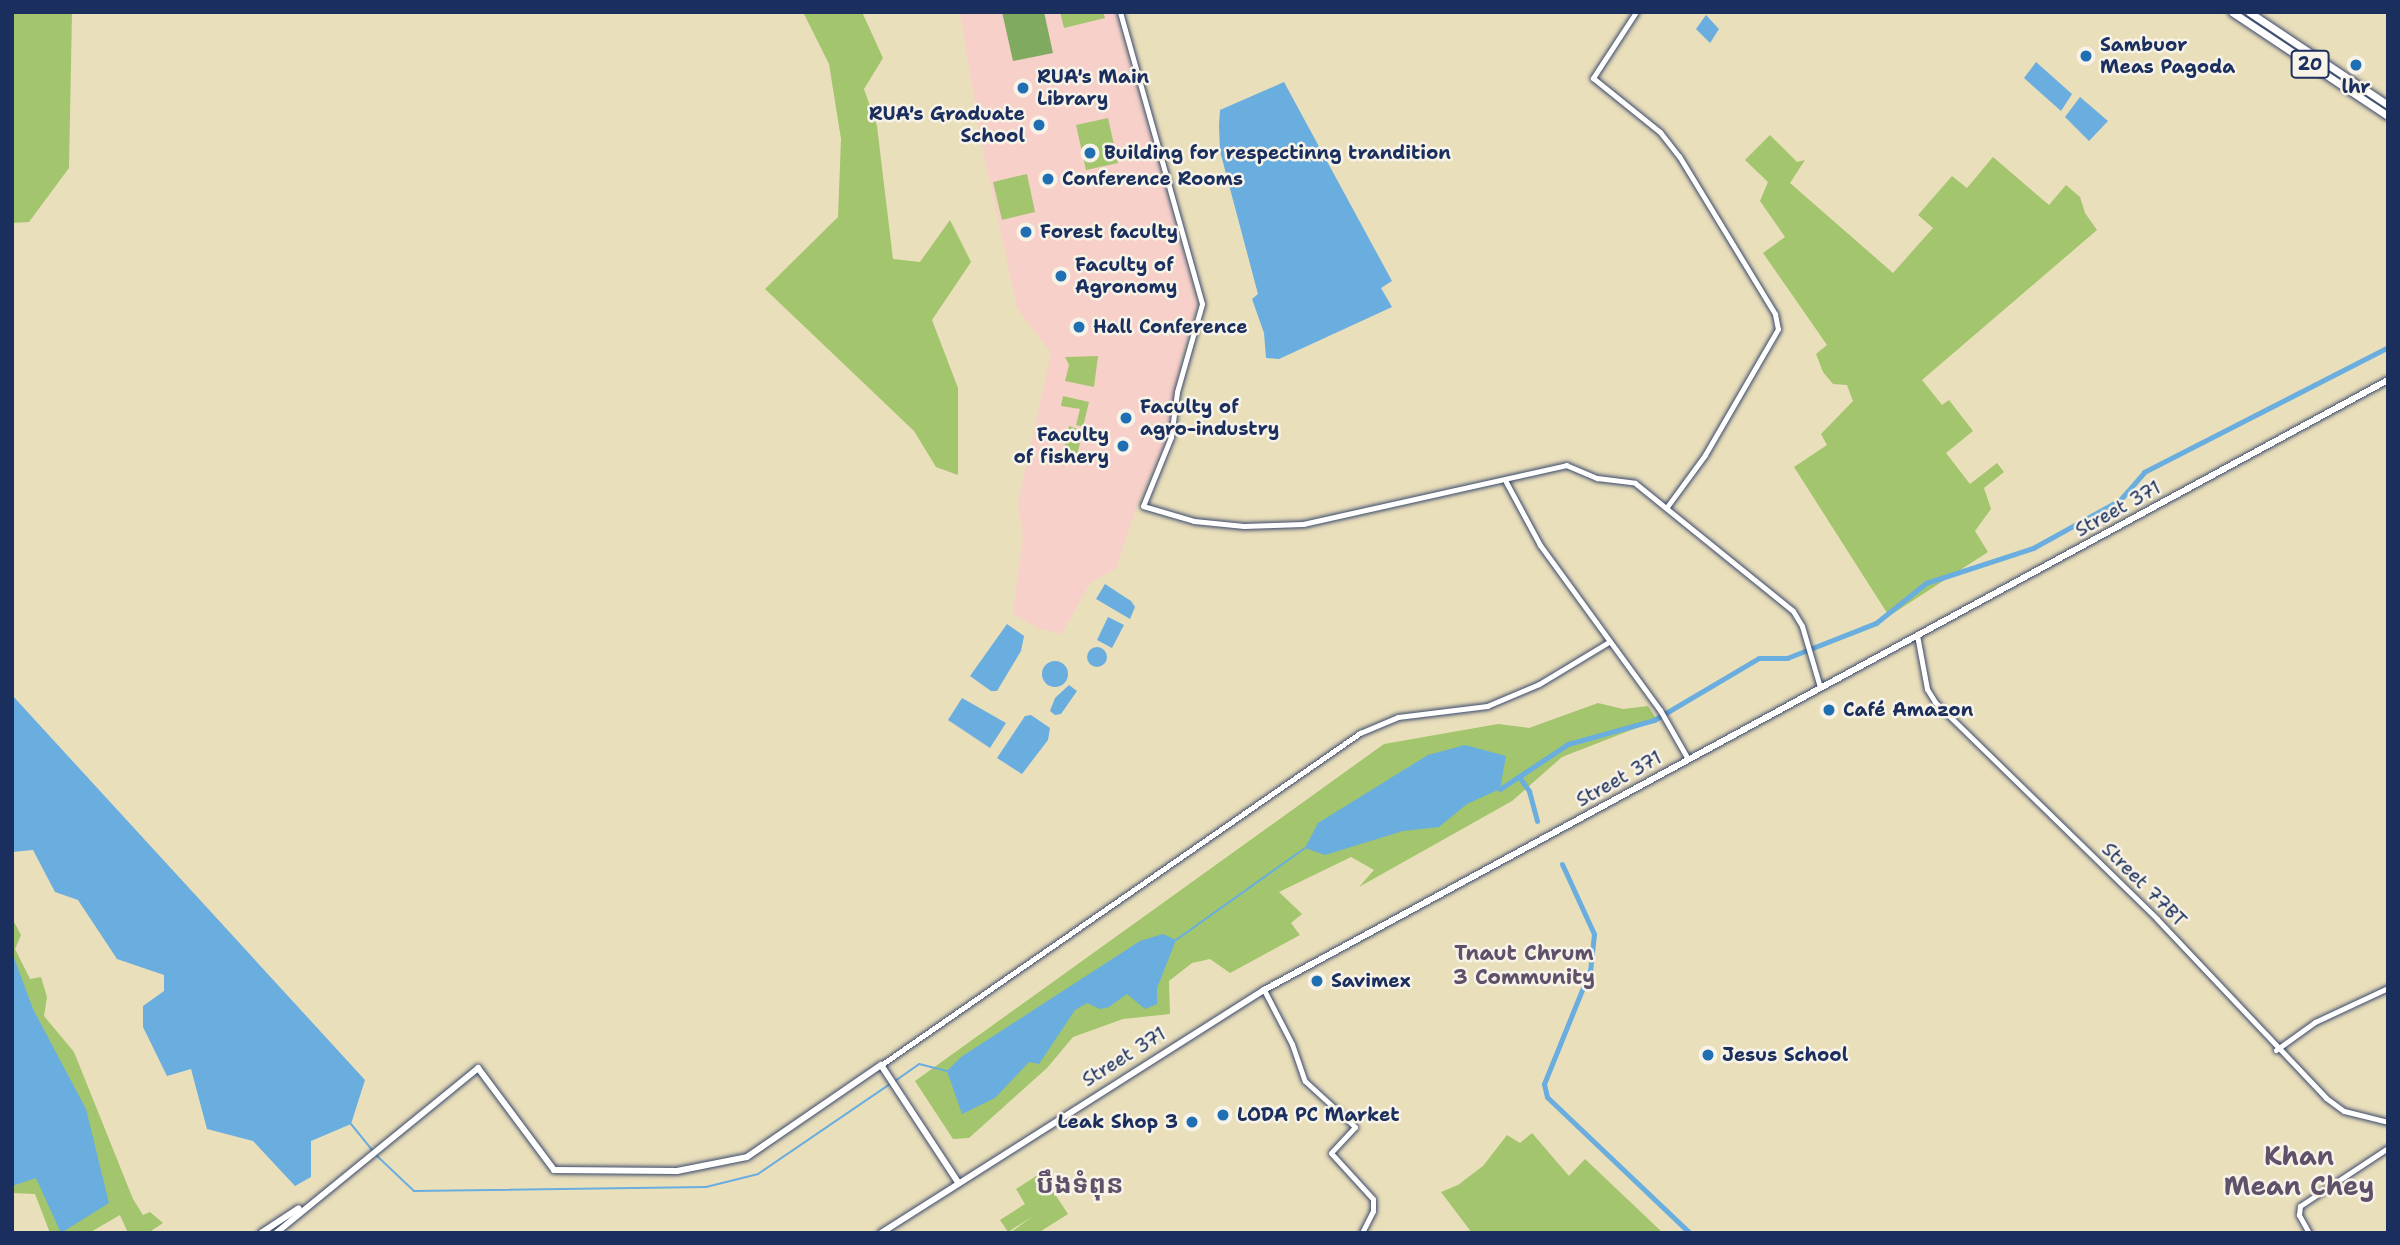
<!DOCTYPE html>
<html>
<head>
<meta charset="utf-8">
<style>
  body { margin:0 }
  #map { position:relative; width:2400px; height:1245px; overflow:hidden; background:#eadfbb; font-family:"Shantell Sans","Noto Sans Khmer",sans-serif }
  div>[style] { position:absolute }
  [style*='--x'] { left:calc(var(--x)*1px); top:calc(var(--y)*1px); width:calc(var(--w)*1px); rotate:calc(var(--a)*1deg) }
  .built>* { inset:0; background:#f7d1c9 }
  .green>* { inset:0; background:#a2c56e }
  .forest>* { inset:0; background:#81aa61 }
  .water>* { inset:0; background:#6aaddf }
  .round { border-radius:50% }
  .stream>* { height:2px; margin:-1px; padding:0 1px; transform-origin:1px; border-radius:1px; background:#6aaddf }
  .canal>* { height:5px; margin:-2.5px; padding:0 2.5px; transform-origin:2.5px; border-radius:2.5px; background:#6aaddf }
  .roads { filter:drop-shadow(0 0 2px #3a496c) drop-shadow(0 0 2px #3a496c) }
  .tertiary>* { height:5px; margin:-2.5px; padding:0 2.5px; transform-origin:2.5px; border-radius:2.5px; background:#fff }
  .secondary>* { height:6px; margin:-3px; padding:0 3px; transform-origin:3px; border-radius:3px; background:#fff }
  .primary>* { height:7px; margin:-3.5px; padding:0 3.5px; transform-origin:3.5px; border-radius:3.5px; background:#fff }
  .dots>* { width:19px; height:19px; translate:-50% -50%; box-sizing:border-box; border:4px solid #f7f3e8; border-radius:50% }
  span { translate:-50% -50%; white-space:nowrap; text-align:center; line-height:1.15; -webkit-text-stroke:5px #f7f3e8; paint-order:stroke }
  .shield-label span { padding:2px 5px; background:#f7f3e8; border:2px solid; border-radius:5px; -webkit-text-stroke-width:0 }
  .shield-label { font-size:18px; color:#1b2f5e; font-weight:700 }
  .poi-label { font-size:19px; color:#1b2f5e; font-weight:700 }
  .left { translate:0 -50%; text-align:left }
  .right { translate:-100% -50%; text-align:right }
  .street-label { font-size:19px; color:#1b2f5e }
  .neighbourhood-label { font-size:21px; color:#60516a; font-weight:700 }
  .district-label { font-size:26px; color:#60516a; font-weight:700 }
  .frame { position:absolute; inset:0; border:14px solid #1b2f5e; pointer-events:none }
</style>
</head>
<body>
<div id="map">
  <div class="built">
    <div style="clip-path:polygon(960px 12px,1116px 12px,1198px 304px,1181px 358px,1169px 434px,1139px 500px,1116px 569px,1090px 583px,1062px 634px,1040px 629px,1013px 614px,1023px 536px,1018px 503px,1051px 353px,1017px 308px,980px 136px)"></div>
  </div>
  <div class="green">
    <div style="clip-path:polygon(12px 12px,72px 12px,69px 168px,29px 222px,12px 223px)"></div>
    <div style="clip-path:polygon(803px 12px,862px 12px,883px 58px,864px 89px,877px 126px,893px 259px,920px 262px,950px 220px,971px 262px,932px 320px,958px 388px,958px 475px,936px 467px,914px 431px,765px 289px,838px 217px,841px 139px,829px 64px)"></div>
    <div style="clip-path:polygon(1060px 12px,1103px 12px,1105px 18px,1064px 28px)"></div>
    <div style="clip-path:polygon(1108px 118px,1118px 163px,1086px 170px,1076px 125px)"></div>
    <div style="clip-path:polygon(1770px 135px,1797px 162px,1805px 160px,1790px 183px,1893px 273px,1933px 228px,1918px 215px,1952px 176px,1967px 188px,1993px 157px,2049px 205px,2066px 185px,2080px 197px,2085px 213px,2097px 230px,1922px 380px,1942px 405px,1949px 400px,1973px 431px,1946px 453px,1970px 484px,1997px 463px,2004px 472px,1984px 488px,1991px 509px,1975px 531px,1988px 552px,1889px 616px,1794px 467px,1827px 445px,1821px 434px,1853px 401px,1847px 385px,1833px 384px,1823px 372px,1816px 354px,1827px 345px,1763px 253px,1785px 237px,1760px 201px,1768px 182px,1745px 160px)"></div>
    <div style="clip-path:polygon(1027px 174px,1035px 212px,1002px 220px,993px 182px)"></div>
    <div style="clip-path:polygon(1098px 356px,1094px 387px,1065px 381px,1069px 365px,1065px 357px)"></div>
    <div style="clip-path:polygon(1063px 396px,1089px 402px,1083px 427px,1076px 425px,1080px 409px,1061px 406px)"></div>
    <div style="clip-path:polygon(1069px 426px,1083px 431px,1075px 463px,1068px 462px,1070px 454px,1063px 453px)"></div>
    <div style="clip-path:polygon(1598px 703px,1623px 709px,1648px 706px,1657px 720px,1562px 757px,1512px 801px,1359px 887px,1374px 870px,1351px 857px,1279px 892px,1302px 914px,1291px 923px,1300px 935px,1230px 973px,1210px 959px,1192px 963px,1169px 981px,1170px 1014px,1123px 1019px,1073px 1037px,1047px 1068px,969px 1138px,953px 1139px,915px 1081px,1384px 744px,1498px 724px,1529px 728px)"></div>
    <div style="clip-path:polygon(12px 918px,21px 935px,15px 949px,30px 979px,41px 977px,47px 997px,44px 1016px,74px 1052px,133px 1199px,143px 1215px,150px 1212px,163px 1223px,148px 1233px,128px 1233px,120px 1215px,89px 1233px,50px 1233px,35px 1194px,12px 1193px)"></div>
    <div style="clip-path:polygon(1532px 1133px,1569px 1176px,1585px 1159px,1663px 1233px,1472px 1233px,1441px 1192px,1458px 1185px,1483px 1166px,1507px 1135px,1520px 1143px)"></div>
    <div style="clip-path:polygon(1041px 1173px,1068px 1214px,1038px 1233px,1010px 1233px,1033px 1216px,1008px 1232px,1000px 1220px,1025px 1204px,1016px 1189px)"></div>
  </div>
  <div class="forest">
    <div style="clip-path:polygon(1002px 12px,1044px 12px,1053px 53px,1013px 61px)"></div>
  </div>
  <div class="water">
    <div style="clip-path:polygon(1706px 15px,1719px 29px,1710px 43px,1696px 29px)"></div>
    <div style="clip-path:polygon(2036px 62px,2072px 94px,2061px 111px,2024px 78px)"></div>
    <div style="clip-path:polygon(1284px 82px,1392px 281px,1381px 288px,1392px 307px,1279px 359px,1266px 358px,1264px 333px,1252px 299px,1258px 294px,1220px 151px,1219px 125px,1220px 110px)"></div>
    <div style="clip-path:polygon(2080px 97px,2108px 121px,2089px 141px,2065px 117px)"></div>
    <div style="clip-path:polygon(1105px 584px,1131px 601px,1135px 607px,1130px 619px,1096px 599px)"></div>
    <div style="clip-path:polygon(1108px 617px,1124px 625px,1112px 648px,1097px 640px)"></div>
    <div style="clip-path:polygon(1007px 624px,1024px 636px,1021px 651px,997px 691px,991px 691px,970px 676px)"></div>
    <div class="round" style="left:1087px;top:647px;width:20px;height:20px"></div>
    <div class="round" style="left:1042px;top:661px;width:26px;height:26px"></div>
    <div style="clip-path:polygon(1069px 685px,1077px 691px,1061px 714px,1055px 715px,1050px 711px,1055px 698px)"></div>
    <div style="clip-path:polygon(12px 695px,365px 1080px,351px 1124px,311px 1141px,311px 1177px,295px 1186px,253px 1141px,207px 1129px,191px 1069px,167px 1076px,143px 1027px,143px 1006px,164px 991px,164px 975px,117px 959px,78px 900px,55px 892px,33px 850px,12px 852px)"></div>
    <div style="clip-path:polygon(962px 698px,1006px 723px,990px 748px,948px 720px)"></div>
    <div style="clip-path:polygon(1031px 715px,1050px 728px,1048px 740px,1022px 774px,997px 758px,1025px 716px)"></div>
    <div style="clip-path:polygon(1465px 745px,1506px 756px,1500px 789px,1467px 804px,1439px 827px,1403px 831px,1325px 855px,1305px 848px,1318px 823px,1428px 755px)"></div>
    <div style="clip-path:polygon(1163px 934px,1176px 940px,1157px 988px,1157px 1004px,1145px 1009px,1127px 994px,1109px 1007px,1100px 1009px,1087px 1003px,1075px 1010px,1039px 1064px,1029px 1062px,995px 1098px,962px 1114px,947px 1071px,961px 1057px,1140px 941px)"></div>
    <div style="clip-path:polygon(12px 952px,33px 1009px,86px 1109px,109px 1203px,61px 1233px,36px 1178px,12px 1186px)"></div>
  </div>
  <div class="stream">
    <div style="--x:1176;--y:940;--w:158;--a:-35.5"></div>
    <div style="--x:895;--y:1081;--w:29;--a:-35"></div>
    <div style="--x:919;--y:1064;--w:29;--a:14"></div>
    <div style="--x:351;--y:1124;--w:35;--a:51"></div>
    <div style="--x:376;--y:1155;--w:52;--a:43.5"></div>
    <div style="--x:414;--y:1191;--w:292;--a:-0.8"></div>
    <div style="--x:706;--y:1187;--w:54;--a:-14"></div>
    <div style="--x:758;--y:1174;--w:160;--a:-34.3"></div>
  </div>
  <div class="canal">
    <div style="--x:1520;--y:778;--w:16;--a:55"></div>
    <div style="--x:1529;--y:791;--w:31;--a:75"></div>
    <div style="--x:1500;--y:789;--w:82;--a:-33.5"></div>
    <div style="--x:1568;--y:744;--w:89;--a:-15.6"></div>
    <div style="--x:1654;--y:720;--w:122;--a:-30.6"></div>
    <div style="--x:1759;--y:658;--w:28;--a:0"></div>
    <div style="--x:1787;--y:658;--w:96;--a:-21.5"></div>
    <div style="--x:1876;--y:623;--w:64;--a:-38.7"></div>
    <div style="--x:1926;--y:583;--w:113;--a:-18.1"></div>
    <div style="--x:2033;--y:548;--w:99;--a:-28.9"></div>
    <div style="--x:2120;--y:500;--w:37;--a:-49"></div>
    <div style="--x:2144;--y:472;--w:274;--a:-27.1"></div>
    <div style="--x:1562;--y:864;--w:77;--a:65.4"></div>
    <div style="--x:1594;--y:934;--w:36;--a:96"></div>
    <div style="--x:1590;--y:970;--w:123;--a:112"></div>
    <div style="--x:1544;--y:1084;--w:13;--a:77"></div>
    <div style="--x:1547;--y:1097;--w:197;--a:43.6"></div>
  </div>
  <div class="roads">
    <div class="tertiary">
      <div style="--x:1120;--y:12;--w:303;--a:74.3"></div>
      <div style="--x:1202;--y:304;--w:91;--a:105.9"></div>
      <div style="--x:1177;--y:392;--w:45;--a:97.6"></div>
      <div style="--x:1171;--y:437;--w:74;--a:112.1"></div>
      <div style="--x:1143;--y:506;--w:53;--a:16.4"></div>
      <div style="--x:1194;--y:521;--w:50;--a:5.7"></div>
      <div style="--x:1244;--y:526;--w:59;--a:-1.9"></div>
      <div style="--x:1303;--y:524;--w:270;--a:-12.6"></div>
      <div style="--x:1566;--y:465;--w:34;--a:23"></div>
      <div style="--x:1597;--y:478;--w:38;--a:7"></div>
      <div style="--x:1635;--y:483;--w:203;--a:39"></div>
      <div style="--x:1793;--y:611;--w:17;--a:59"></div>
      <div style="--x:1802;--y:626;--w:64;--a:73.6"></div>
      <div style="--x:1636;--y:12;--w:79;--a:123.1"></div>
      <div style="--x:1593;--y:78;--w:86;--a:38.9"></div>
      <div style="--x:1660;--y:132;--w:31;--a:52"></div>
      <div style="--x:1679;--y:156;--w:185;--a:58.7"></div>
      <div style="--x:1775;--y:314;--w:15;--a:79"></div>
      <div style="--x:1778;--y:329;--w:146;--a:120.1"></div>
      <div style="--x:1705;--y:455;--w:64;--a:126.2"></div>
      <div style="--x:1506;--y:482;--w:72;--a:61.6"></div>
      <div style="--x:1540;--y:545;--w:204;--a:54"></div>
      <div style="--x:1660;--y:710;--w:56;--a:60.3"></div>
      <div style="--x:1917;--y:635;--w:55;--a:79.5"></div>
      <div style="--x:1927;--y:689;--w:15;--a:58"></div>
      <div style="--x:1935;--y:702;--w:310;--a:44.3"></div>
      <div style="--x:2157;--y:919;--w:246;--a:46.6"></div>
      <div style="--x:2326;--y:1098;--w:22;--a:36"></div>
      <div style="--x:2344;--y:1111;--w:45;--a:14"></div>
      <div style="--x:1264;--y:990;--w:61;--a:62.6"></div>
      <div style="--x:1292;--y:1044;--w:39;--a:71"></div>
      <div style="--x:1305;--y:1081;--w:68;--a:42.6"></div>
      <div style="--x:1355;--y:1127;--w:35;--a:133"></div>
      <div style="--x:1331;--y:1153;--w:62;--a:47.6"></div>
      <div style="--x:1373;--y:1199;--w:12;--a:90"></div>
      <div style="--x:1373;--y:1211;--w:25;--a:117"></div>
      <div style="--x:2276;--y:1050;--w:48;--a:-35.7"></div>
      <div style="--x:2315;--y:1022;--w:81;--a:-25"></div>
      <div style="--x:881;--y:1065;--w:583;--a:-34.73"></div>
      <div style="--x:1360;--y:733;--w:41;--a:-22.8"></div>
      <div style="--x:1398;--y:717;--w:90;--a:-7"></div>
      <div style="--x:1487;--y:706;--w:56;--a:-22.9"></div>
      <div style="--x:1539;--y:684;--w:82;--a:-31"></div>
      <div style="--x:2309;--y:1233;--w:21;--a:-119"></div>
      <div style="--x:2299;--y:1215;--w:9;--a:-84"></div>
      <div style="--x:2300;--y:1206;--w:105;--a:-33.4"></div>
    </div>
    <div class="secondary">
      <div style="--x:261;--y:1233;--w:45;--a:-33.3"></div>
      <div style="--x:276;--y:1233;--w:261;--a:-39.2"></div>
      <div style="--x:478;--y:1068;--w:127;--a:53.3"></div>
      <div style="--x:554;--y:1170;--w:123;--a:0.5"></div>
      <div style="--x:677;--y:1171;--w:71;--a:-11.3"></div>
      <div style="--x:747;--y:1157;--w:163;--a:-34.5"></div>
      <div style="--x:881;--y:1065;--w:140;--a:56.7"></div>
      <div style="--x:881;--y:1233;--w:454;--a:-32.4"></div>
      <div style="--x:1264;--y:990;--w:1279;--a:-28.49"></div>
    </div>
    <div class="primary">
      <div style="--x:2232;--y:12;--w:187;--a:33.7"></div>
      <div style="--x:2249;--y:12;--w:167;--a:33.8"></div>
    </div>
  </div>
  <div class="dots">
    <div style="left:2086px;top:56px;background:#1f6fb2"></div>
    <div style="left:2356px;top:65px;background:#1f6fb2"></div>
    <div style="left:1023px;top:88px;background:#1f6fb2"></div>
    <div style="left:1039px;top:125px;background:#1f6fb2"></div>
    <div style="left:1090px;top:153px;background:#1f6fb2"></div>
    <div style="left:1048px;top:179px;background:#1f6fb2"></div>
    <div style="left:1026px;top:232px;background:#1f6fb2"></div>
    <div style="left:1061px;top:276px;background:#1f6fb2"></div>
    <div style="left:1079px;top:327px;background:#1f6fb2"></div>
    <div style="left:1126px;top:418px;background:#1f6fb2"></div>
    <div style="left:1123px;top:446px;background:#1f6fb2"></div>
    <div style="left:1829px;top:710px;background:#1f6fb2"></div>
    <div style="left:1317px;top:981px;background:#1f6fb2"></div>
    <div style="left:1708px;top:1055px;background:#1f6fb2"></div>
    <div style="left:1223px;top:1115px;background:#1f6fb2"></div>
    <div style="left:1192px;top:1122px;background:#1f6fb2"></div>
  </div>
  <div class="shield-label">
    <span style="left:2310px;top:64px">20</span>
  </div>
  <div class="poi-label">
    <span class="left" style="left:2100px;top:56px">Sambuor<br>Meas Pagoda</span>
    <span class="left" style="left:1037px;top:88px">RUA's Main<br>Library</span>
    <span style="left:2356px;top:87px">lhr</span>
    <span class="right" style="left:1025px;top:125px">RUA's Graduate<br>School</span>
    <span class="left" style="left:1104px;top:153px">Building for respectinng trandition</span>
    <span class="left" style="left:1062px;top:179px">Conference Rooms</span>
    <span class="left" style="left:1040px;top:232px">Forest faculty</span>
    <span class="left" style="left:1075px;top:276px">Faculty of<br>Agronomy</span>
    <span class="left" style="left:1093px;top:327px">Hall Conference</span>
    <span class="left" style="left:1140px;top:418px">Faculty of<br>agro-industry</span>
    <span class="right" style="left:1109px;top:446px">Faculty<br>of fishery</span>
    <span class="left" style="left:1843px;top:710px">Café Amazon</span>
    <span class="left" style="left:1331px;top:981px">Savimex</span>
    <span class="left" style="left:1722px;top:1055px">Jesus School</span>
    <span class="left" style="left:1237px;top:1115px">LODA PC Market</span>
    <span class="right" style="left:1178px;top:1122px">Leak Shop 3</span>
  </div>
  <div class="street-label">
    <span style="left:2118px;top:509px;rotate:-29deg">Street 371</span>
    <span style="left:1619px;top:779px;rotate:-29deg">Street 371</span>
    <span style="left:2144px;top:885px;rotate:45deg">Street 77BT</span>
    <span style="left:1124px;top:1057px;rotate:-32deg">Street 371</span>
  </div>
  <div class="neighbourhood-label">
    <span style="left:1524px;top:965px">Tnaut Chrum<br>3 Community</span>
  </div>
  <div class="district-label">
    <span style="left:2299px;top:1171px">Khan<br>Mean Chey</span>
    <span style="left:1080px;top:1184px">បឹងទំពុន</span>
  </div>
  <div class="frame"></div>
</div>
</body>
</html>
